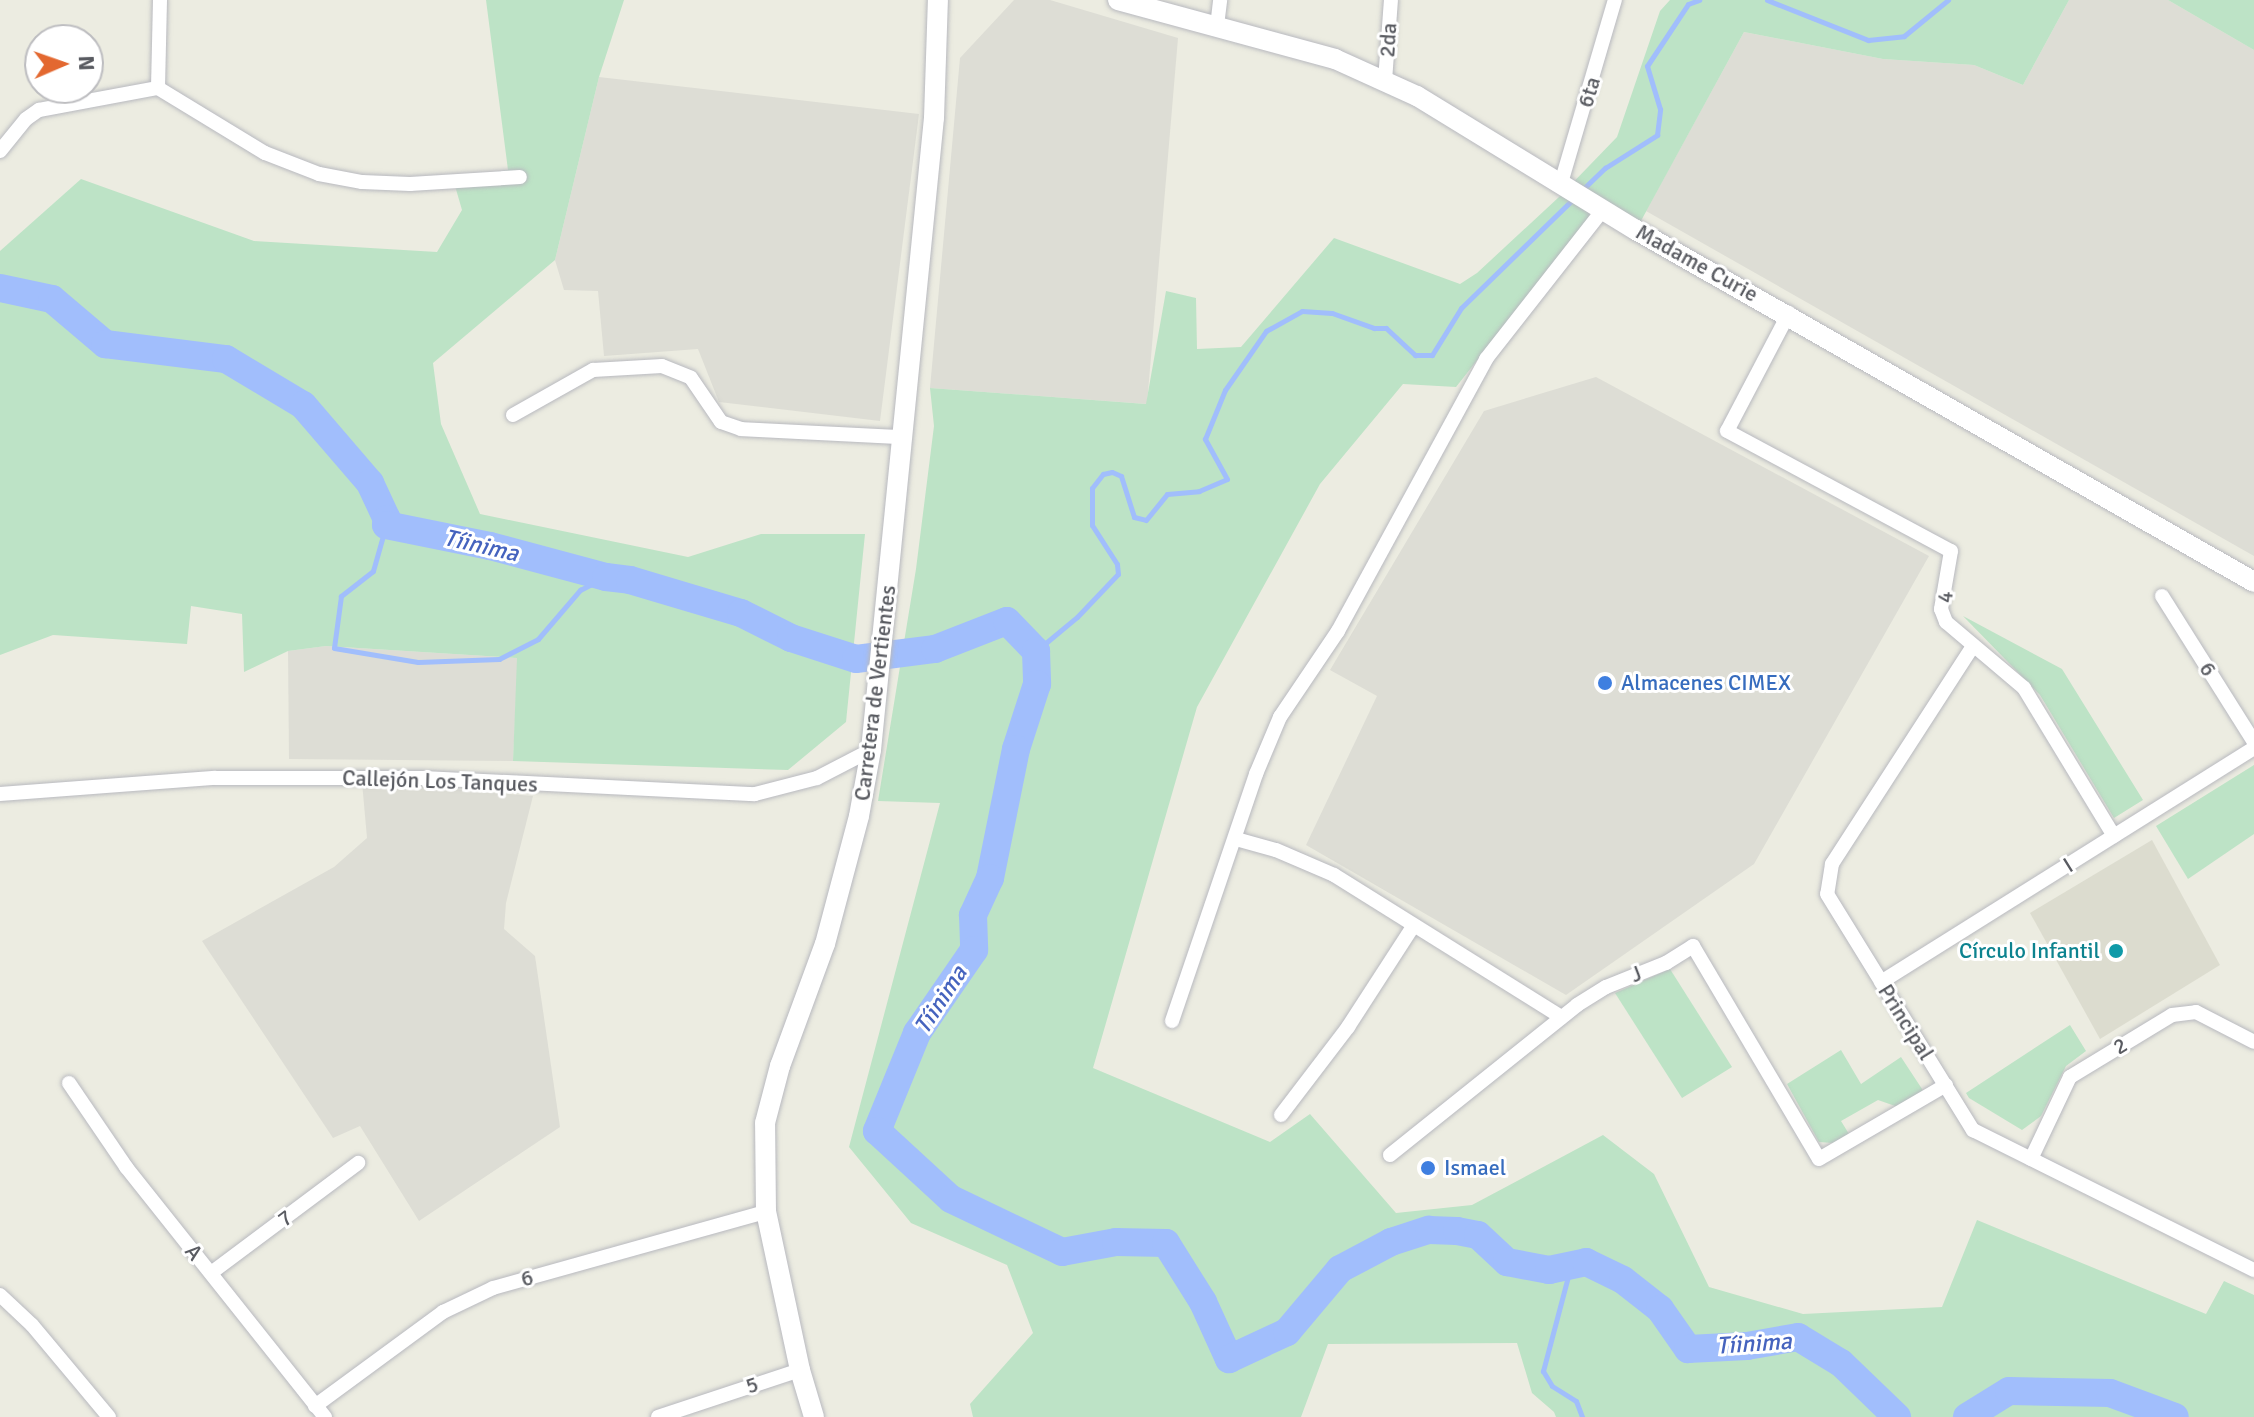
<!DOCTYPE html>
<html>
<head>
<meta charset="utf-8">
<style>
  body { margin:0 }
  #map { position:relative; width:2254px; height:1417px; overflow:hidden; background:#ecece1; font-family:Signika,sans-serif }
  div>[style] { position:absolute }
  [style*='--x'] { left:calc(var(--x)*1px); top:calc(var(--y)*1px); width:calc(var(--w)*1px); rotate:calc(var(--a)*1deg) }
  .industrial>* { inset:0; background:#ddddd5 }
  .education>* { inset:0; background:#dcdccf }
  .green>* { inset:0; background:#bde3c6 }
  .stream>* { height:5px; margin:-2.5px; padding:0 2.5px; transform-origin:2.5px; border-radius:2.5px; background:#a1befc }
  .river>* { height:28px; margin:-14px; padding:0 14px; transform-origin:14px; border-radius:14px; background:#a1befc }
  .roads { filter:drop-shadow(0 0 2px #b8b9bf) drop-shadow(0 0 2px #b8b9bf) }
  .street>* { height:14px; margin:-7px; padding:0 7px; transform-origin:7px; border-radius:7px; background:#fff }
  .secondary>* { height:20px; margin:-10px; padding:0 10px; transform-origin:10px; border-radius:10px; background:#fff }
  .dots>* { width:22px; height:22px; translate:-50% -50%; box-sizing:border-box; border:4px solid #fff; border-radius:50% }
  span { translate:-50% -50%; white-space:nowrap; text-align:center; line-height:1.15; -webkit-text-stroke:6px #fff; paint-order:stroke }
  .street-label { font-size:22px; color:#595b61 }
  .shop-label { font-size:22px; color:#366cbe }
  .left { translate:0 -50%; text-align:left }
  .culture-label { font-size:22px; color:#0d838f }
  .right { translate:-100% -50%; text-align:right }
  .water-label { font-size:24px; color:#4563be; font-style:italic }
  .north { position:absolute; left:24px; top:24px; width:80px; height:80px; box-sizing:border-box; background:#fff; border:2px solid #bdbdc0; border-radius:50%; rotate:88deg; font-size:22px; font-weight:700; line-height:32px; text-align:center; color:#595b61 }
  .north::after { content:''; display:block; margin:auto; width:28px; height:36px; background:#e36830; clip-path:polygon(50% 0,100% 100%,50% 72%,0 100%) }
</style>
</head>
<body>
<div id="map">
  <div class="industrial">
    <div style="clip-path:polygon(1014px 0,1050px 0,1178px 38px,1147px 404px,930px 388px,960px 58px)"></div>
    <div style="clip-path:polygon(2069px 0,2168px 0,2254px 50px,2254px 556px,1646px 211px,1744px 32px,1883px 59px,1974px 65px,2023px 85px)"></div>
    <div style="clip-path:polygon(599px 77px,919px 114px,880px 421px,719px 402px,698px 349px,604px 356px,598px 291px,564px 290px,555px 260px)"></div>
    <div style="clip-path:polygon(1596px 377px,1929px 556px,1754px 864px,1566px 995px,1306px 845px,1377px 696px,1330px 670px,1484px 411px)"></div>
    <div style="clip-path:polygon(326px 646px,518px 658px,513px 761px,289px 759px,288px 651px)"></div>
    <div style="clip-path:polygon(362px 782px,533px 796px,506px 903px,504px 929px,535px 956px,560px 1127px,419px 1221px,360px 1126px,333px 1138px,202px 941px,334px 867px,367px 838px)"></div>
  </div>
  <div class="education">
    <div style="clip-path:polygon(2152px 840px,2220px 965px,2100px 1039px,2030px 913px)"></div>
  </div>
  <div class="green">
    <div style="clip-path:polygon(486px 0,624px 0,599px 77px,555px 260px,433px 363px,441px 424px,480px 514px,688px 557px,761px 534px,865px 534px,846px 722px,788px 770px,513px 761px,517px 658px,326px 646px,288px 651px,244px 672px,242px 614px,191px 606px,187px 644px,53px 635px,0 655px,0 251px,81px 179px,254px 241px,437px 252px,462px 210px,453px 179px,508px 170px)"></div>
    <div style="clip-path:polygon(1670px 0,2069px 0,2023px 85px,1974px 65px,1883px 59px,1744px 32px,1636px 230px,1596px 210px,1456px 387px,1403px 384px,1320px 484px,1197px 707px,1093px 1068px,1270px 1142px,1310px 1114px,1396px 1213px,1472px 1205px,1603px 1135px,1654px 1174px,1709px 1287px,1803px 1314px,1942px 1307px,1977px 1220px,2206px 1314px,2224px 1281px,2254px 1295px,2254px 1417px,1556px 1417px,1554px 1412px,1532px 1393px,1517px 1343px,1328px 1344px,1301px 1417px,973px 1417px,970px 1404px,1033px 1333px,1007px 1265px,911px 1223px,849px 1147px,940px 803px,878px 801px,916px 569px,934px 426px,930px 388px,1146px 404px,1166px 291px,1196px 298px,1197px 349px,1241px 347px,1334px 238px,1460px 284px,1477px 273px,1559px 197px,1617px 137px,1660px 11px)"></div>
    <div style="clip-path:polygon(2168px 0,2254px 0,2254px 50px)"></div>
    <div style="clip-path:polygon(1963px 616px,2062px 669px,2143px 800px,2114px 818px,2040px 695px)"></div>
    <div style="clip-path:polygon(2254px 765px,2254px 834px,2188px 879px,2156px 826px)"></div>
    <div style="clip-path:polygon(1670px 969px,1732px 1067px,1682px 1098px,1615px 993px)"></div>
    <div style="clip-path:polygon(2070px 1025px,2086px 1051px,2066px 1066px,2041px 1116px,2022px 1130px,1969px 1098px,1966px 1093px)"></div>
    <div style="clip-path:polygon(1841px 1050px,1861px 1084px,1901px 1057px,1924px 1092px,1898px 1107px,1878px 1100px,1841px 1121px,1849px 1134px,1833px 1143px,1819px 1142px,1787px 1084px)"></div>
  </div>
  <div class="stream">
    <div style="--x:1767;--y:0;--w:109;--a:21.6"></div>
    <div style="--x:1868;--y:40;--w:36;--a:-6"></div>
    <div style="--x:1904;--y:36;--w:57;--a:-39.3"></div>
    <div style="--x:1582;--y:190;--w:32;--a:-44"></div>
    <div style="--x:1605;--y:168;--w:62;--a:-32.4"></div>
    <div style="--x:1657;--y:135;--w:26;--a:-83"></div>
    <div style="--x:1660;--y:109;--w:45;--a:-106.8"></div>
    <div style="--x:1647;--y:66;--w:74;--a:-56.5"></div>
    <div style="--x:1688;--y:4;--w:12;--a:-20"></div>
    <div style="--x:386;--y:525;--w:48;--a:105.8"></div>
    <div style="--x:373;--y:571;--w:41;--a:142"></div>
    <div style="--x:341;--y:596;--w:52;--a:97.7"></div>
    <div style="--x:334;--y:648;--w:85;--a:9.5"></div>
    <div style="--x:418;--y:662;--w:81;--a:-2.1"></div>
    <div style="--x:499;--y:659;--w:44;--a:-27.1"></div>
    <div style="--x:538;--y:639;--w:65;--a:-49.4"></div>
    <div style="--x:580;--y:590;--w:29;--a:-27"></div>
    <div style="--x:1036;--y:651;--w:53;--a:-39.7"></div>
    <div style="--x:1077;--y:617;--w:59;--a:-46.4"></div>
    <div style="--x:1118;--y:574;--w:10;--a:-96"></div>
    <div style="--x:1117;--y:564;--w:46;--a:-122.7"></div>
    <div style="--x:1092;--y:525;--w:37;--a:-90"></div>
    <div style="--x:1092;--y:488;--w:18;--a:-52"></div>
    <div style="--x:1103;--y:474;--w:9;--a:-13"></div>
    <div style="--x:1112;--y:472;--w:10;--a:24"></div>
    <div style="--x:1121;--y:476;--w:43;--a:72.4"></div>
    <div style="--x:1134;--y:517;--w:12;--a:14"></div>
    <div style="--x:1146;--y:520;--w:33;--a:-51"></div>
    <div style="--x:1167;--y:494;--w:32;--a:-5"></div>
    <div style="--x:1199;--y:491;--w:30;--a:-23"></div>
    <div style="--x:1227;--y:479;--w:46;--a:-118.8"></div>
    <div style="--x:1205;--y:439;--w:53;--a:-67.8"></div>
    <div style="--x:1225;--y:390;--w:72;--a:-55.2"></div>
    <div style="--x:1266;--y:331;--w:41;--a:-29.1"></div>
    <div style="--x:1302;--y:311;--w:30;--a:4"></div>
    <div style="--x:1332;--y:313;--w:45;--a:19.7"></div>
    <div style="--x:1374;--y:328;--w:12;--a:0"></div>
    <div style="--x:1386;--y:328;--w:40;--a:43"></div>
    <div style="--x:1415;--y:355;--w:17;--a:0"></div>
    <div style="--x:1432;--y:355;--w:55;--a:-58.3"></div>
    <div style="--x:1461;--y:308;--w:159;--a:-44.2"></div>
    <div style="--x:1571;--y:1265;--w:110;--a:104.8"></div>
    <div style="--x:1543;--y:1371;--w:17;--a:59"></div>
    <div style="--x:1552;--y:1386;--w:28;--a:32"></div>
    <div style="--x:1576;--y:1401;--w:17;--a:69"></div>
  </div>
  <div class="river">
    <div style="--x:0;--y:288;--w:53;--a:11.9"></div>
    <div style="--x:52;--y:299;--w:70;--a:40.3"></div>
    <div style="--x:105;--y:344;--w:122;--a:7.1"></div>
    <div style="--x:226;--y:359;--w:90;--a:30.9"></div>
    <div style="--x:303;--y:405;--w:103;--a:49.3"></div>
    <div style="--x:370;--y:483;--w:40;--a:65"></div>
    <div style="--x:387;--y:519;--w:6;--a:99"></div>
    <div style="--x:386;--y:525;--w:106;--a:11.4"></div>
    <div style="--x:490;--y:546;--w:120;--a:15"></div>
    <div style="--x:606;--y:577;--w:24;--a:7"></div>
    <div style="--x:630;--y:580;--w:116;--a:16.6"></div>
    <div style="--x:741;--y:613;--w:56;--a:26.6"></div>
    <div style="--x:791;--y:638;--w:68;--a:17.9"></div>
    <div style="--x:856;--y:659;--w:80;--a:-7.2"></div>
    <div style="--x:935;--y:649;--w:77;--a:-21.3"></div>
    <div style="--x:1007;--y:621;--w:42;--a:46"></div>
    <div style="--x:1036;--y:651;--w:33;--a:88"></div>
    <div style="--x:1037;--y:684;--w:68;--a:107.9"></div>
    <div style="--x:1016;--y:749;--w:132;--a:101.4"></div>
    <div style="--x:990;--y:878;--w:41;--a:114.7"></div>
    <div style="--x:973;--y:915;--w:35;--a:88"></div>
    <div style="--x:974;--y:950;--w:101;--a:124.5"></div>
    <div style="--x:917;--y:1033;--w:106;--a:112.2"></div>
    <div style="--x:877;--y:1131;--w:100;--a:42.6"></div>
    <div style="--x:951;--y:1199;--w:123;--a:25.5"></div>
    <div style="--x:1062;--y:1252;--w:55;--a:-10.5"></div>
    <div style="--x:1116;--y:1242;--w:50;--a:1.1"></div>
    <div style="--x:1166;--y:1243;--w:70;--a:57.9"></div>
    <div style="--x:1203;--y:1302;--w:63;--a:65.5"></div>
    <div style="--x:1229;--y:1359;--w:64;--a:-25"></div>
    <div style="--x:1287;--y:1332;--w:82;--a:-49.9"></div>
    <div style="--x:1340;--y:1269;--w:58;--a:-27.9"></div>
    <div style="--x:1391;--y:1242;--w:40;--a:-18"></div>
    <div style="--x:1429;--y:1230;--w:28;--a:2"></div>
    <div style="--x:1457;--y:1231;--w:21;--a:11"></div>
    <div style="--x:1478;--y:1235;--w:40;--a:43"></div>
    <div style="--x:1507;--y:1262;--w:43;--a:10.8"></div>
    <div style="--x:1549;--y:1270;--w:38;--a:-12"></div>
    <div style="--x:1586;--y:1262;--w:41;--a:25.9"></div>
    <div style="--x:1623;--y:1280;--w:47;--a:38.1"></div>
    <div style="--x:1660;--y:1309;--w:49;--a:55"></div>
    <div style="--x:1688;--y:1349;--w:59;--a:-2.9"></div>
    <div style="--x:1747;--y:1346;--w:52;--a:-10"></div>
    <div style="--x:1798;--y:1337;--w:50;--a:31.2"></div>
    <div style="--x:1841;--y:1363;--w:78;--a:44"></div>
    <div style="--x:1967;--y:1417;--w:49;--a:-31.8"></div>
    <div style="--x:2009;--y:1391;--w:101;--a:1.1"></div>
    <div style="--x:2110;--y:1393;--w:69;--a:20.3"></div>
  </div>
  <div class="roads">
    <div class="street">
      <div style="--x:1217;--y:26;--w:26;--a:-83"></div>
      <div style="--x:1385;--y:81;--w:81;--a:-85.8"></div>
      <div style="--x:158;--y:88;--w:88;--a:-88.7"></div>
      <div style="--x:0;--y:151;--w:41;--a:-50.9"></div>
      <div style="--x:26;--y:119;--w:16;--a:-35"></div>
      <div style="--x:39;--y:110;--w:121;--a:-10.5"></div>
      <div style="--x:158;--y:88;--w:125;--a:31.3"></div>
      <div style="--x:265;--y:153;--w:58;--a:21.3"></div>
      <div style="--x:319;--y:174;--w:44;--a:10.5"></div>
      <div style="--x:362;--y:182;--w:48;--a:2.4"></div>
      <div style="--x:410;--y:184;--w:110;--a:-3.6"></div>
      <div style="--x:1561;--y:183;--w:191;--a:-73.6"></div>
      <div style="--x:1789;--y:313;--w:133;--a:117.7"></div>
      <div style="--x:1727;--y:431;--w:254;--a:28.2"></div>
      <div style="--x:1951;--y:551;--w:59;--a:99.8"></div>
      <div style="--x:1941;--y:609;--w:14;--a:69"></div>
      <div style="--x:1946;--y:622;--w:102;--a:40.2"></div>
      <div style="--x:2024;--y:688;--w:173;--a:58.7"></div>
      <div style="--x:513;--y:415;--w:92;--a:-29.4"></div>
      <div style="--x:593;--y:370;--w:69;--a:-3.3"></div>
      <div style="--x:662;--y:366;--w:31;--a:22"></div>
      <div style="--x:691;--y:378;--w:53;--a:55.7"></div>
      <div style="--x:721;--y:422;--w:21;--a:19"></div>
      <div style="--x:741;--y:429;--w:160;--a:2.9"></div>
      <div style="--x:2162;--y:596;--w:173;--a:57.8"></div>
      <div style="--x:1973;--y:646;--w:260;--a:122.9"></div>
      <div style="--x:1832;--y:864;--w:30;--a:99"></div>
      <div style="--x:1827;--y:894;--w:278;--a:58.3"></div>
      <div style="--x:1973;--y:1130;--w:314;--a:26.5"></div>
      <div style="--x:0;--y:794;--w:216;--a:-4.3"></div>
      <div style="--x:215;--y:778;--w:208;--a:0"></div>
      <div style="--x:423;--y:778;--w:332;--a:2.8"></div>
      <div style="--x:755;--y:794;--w:64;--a:-14.5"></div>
      <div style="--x:817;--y:778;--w:61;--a:-27.4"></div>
      <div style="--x:1236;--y:839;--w:41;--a:15.4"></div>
      <div style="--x:1276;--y:850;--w:63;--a:23.3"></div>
      <div style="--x:1334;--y:875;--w:268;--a:32"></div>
      <div style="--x:1881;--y:982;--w:440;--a:-32.1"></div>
      <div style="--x:1172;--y:1021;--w:261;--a:-71.2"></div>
      <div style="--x:1256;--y:774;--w:62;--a:-67.2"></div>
      <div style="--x:1280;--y:717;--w:104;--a:-56"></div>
      <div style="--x:1338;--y:631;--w:310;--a:-61.4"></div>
      <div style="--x:1486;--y:359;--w:189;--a:-51.9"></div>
      <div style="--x:69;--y:1083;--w:102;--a:55.8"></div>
      <div style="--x:126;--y:1167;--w:320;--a:51.5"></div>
      <div style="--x:1281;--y:1115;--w:111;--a:-52.7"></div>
      <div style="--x:1348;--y:1027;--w:121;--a:-57.1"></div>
      <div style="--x:1390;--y:1155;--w:240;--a:-38.7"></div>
      <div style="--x:1577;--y:1005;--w:34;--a:-32"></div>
      <div style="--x:1606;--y:987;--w:65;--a:-21.8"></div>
      <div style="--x:1666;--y:963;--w:32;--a:-32"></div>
      <div style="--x:1693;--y:946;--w:247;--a:59.4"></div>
      <div style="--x:1819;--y:1159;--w:147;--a:-30.2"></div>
      <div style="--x:2031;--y:1159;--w:91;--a:-64.6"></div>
      <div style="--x:2070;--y:1077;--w:119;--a:-31.3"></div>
      <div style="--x:2172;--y:1015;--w:24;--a:-7"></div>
      <div style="--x:2196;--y:1012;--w:65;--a:27.3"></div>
      <div style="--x:211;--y:1273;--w:184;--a:-36.8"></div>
      <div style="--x:0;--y:1295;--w:44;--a:43.2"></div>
      <div style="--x:32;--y:1325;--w:120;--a:50.1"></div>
      <div style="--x:315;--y:1406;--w:159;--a:-36.3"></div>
      <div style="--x:443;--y:1312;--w:55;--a:-25.6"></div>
      <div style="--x:493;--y:1288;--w:283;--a:-15.6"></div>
      <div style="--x:658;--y:1417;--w:150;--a:-18.3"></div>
    </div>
    <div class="secondary">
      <div style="--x:1118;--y:0;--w:225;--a:15.2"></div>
      <div style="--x:1335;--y:59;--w:90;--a:24.3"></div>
      <div style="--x:1417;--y:96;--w:257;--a:31.5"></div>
      <div style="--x:1636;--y:230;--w:711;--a:29.66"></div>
      <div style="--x:814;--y:1417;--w:49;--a:-106.6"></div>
      <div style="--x:800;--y:1370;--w:162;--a:-102.1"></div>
      <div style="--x:766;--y:1212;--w:89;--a:-90.6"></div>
      <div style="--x:765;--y:1123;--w:59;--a:-75.3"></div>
      <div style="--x:780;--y:1066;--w:130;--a:-69.8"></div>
      <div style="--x:825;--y:944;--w:132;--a:-75.1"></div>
      <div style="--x:859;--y:816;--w:67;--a:-79.7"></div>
      <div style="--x:871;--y:750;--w:635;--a:-84.31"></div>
      <div style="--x:934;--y:118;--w:118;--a:-88.1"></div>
    </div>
  </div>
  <div class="dots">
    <div style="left:1605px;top:683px;background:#3f7fe0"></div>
    <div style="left:2116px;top:951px;background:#0f9aa8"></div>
    <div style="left:1428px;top:1168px;background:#3f7fe0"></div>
  </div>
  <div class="street-label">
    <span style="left:1388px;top:40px;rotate:-86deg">2da</span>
    <span style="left:1589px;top:92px;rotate:-73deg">6ta</span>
    <span style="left:1697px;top:263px;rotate:29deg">Madame Curie</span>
    <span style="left:1945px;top:597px;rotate:-85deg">4</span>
    <span style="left:2208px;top:669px;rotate:58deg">6</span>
    <span style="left:875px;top:693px;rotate:-83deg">Carretera de Vertientes</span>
    <span style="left:440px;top:781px;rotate:2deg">Callejón Los Tanques</span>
    <span style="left:2068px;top:865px;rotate:-32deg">I</span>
    <span style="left:1636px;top:974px;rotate:-21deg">J</span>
    <span style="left:1906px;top:1022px;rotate:58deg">Principal</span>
    <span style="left:2120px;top:1046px;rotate:-31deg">2</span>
    <span style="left:285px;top:1218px;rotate:-37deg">7</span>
    <span style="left:194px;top:1252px;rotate:51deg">A</span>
    <span style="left:527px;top:1278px;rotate:-15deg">6</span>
    <span style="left:752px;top:1385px;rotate:-18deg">5</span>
  </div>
  <div class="shop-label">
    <span class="left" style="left:1621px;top:683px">Almacenes CIMEX</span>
    <span class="left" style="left:1444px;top:1168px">Ismael</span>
  </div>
  <div class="culture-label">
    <span class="right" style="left:2100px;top:951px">Círculo Infantil</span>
  </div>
  <div class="water-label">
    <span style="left:481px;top:546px;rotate:13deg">Tíinima</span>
    <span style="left:941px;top:1000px;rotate:-57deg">Tíinima</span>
    <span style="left:1754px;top:1344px;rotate:-4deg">Tíinima</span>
  </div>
  <div class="north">N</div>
</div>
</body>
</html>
